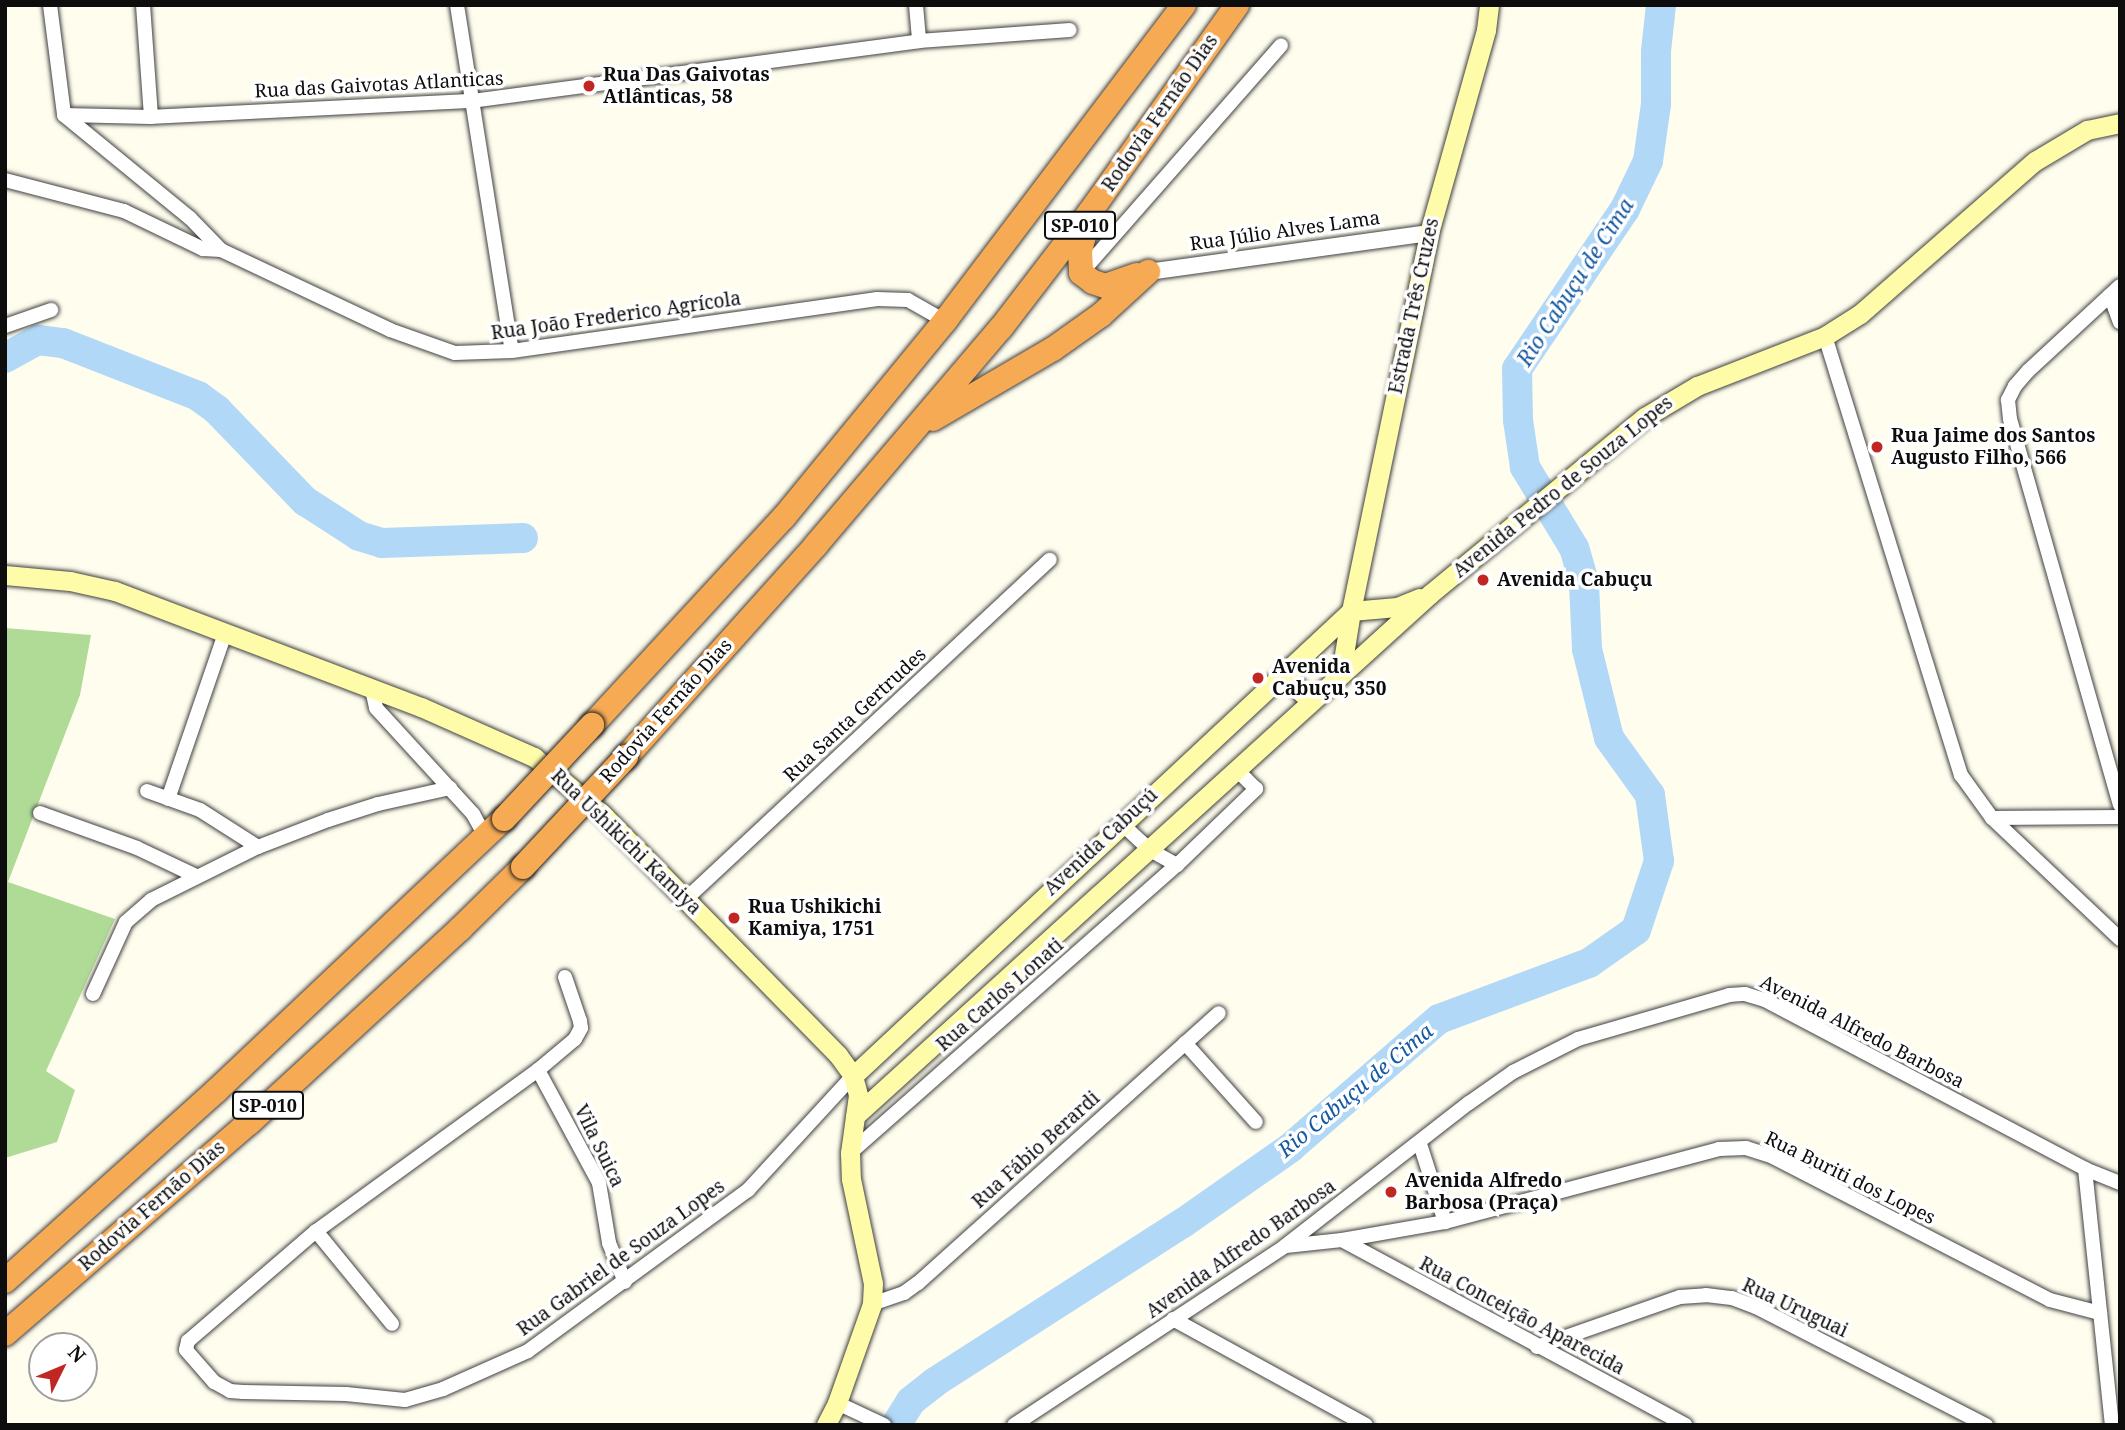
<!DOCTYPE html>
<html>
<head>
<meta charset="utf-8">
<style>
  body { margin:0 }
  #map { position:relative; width:2125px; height:1430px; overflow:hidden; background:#fffdee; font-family:"Noto Serif",serif }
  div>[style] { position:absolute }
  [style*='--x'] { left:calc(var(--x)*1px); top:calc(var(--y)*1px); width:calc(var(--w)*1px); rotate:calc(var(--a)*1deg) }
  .forest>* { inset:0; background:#b0db96 }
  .river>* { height:30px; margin:-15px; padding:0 15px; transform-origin:15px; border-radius:15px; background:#b2d8f7 }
  .roads { filter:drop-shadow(0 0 2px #404040) drop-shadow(0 0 2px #404040) }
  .minor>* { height:14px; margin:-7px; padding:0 7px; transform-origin:7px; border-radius:7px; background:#fff }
  .tertiary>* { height:16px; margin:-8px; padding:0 8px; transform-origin:8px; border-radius:8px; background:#fff }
  .secondary>* { height:19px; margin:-9.5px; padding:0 9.5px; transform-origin:9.5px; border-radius:9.5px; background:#fffca9 }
  .motorway>* { height:24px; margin:-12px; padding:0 12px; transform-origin:12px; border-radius:12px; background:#f6aa54 }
  .bridges { filter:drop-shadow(0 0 2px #1e1e1e) drop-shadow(0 0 2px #1e1e1e) }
  .motorway-bridge>* { height:24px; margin:-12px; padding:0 12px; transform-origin:12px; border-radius:12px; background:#f6aa54 }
  .dots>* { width:19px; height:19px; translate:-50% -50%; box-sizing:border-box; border:4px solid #fff; border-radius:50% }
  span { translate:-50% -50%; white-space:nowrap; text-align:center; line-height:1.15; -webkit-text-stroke:7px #fff; paint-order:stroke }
  .shield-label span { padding:2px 5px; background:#fff; border:2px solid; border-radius:5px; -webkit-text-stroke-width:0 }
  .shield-label { font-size:18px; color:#0d0d0d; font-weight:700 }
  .poi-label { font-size:19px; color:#0d0d0d; font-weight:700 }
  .left { translate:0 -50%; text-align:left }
  .street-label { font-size:19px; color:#0d0d0d }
  .water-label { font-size:21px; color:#1559a1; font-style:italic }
  .frame { position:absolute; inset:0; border:7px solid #0d0d0d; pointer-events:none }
  .north { position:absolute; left:28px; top:1332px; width:70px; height:70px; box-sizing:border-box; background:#fff; border:2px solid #9e9e9e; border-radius:50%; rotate:47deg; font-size:19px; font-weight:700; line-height:28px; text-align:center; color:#0d0d0d }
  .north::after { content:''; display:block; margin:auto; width:24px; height:32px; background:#c02723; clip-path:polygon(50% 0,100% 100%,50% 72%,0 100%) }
</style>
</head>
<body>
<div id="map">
  <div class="forest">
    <div style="clip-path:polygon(5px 628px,91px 635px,80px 695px,8px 882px,115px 919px,46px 1071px,75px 1090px,57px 1142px,5px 1158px)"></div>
  </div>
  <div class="river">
    <div style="--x:5;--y:358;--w:38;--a:-29"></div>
    <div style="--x:38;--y:340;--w:25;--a:7"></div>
    <div style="--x:63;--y:343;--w:145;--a:21.4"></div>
    <div style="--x:198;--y:396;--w:24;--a:36"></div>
    <div style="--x:217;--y:410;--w:127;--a:46"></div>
    <div style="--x:305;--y:501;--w:64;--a:32.9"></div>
    <div style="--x:359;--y:536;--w:24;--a:17"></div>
    <div style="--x:382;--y:543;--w:141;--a:-2"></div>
    <div style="--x:896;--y:1425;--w:28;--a:-58"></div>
    <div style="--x:911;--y:1401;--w:31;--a:-38"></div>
    <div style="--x:935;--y:1382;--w:295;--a:-32.7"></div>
    <div style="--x:1183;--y:1223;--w:131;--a:-35"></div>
    <div style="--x:1290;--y:1148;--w:197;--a:-40.9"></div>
    <div style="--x:1439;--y:1019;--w:160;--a:-20.5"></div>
    <div style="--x:1589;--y:963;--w:57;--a:-35.1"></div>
    <div style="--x:1636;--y:930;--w:73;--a:-71.6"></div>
    <div style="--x:1659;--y:861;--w:67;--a:-97.8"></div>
    <div style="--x:1650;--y:795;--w:70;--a:-125.7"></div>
    <div style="--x:1609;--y:738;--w:92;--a:-103.9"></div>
    <div style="--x:1587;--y:649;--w:67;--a:-92.6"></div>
    <div style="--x:1584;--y:582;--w:35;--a:-106"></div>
    <div style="--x:1574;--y:548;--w:95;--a:-121.2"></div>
    <div style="--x:1525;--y:467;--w:48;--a:-98.5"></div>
    <div style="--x:1518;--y:420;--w:51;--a:-91.1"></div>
    <div style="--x:1517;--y:369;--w:193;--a:-56"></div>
    <div style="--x:1625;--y:209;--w:53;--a:-64.4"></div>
    <div style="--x:1648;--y:161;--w:58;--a:-82"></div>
    <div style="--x:1656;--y:104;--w:53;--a:-90"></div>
    <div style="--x:1656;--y:51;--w:46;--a:-83.8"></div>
  </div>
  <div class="roads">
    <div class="minor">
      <div style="--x:50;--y:5;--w:111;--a:82.7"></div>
      <div style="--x:143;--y:5;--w:112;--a:85.9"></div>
      <div style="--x:457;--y:5;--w:350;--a:81"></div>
      <div style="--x:916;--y:5;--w:36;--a:85"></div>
      <div style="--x:64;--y:115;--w:87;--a:1.3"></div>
      <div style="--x:151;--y:117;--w:321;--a:-2.9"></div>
      <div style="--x:472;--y:101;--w:451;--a:-7.6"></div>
      <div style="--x:919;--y:41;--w:151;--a:-4.2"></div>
      <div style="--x:64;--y:115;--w:163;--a:39.3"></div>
      <div style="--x:190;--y:218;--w:45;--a:45.9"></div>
      <div style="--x:221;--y:250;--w:187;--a:25.3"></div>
      <div style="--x:390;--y:330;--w:69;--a:19.5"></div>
      <div style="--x:455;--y:353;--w:57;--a:-2"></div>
      <div style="--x:512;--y:351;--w:369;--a:-8.1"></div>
      <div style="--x:877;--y:299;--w:31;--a:2"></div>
      <div style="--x:908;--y:300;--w:43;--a:29.6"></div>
      <div style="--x:5;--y:180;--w:123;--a:14.6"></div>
      <div style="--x:124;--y:211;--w:88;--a:25.7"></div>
      <div style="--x:203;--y:249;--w:18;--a:3"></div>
      <div style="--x:1081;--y:273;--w:303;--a:-48.7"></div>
      <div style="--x:2120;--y:286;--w:125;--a:137.3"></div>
      <div style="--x:2028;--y:371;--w:20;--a:131"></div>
      <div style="--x:2015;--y:386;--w:16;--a:117"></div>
      <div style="--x:2008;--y:400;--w:19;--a:84"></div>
      <div style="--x:2010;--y:419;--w:401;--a:74.1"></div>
      <div style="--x:2110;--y:295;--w:29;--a:70"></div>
      <div style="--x:5;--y:326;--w:49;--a:-19.2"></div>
      <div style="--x:1825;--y:336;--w:460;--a:72.8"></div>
      <div style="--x:1961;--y:775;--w:53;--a:54.2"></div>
      <div style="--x:1992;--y:818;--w:176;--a:43.4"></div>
      <div style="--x:372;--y:689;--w:19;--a:78"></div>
      <div style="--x:376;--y:708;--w:144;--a:47.5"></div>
      <div style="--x:473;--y:814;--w:25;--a:61"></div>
      <div style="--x:147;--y:791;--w:56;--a:19.7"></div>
      <div style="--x:200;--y:810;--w:69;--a:32.5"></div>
      <div style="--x:168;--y:799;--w:176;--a:-71"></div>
      <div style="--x:40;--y:813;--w:103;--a:19.8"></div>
      <div style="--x:137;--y:848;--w:65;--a:25.4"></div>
      <div style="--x:1992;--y:818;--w:128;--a:-0.4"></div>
      <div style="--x:1121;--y:823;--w:40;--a:43"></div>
      <div style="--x:1150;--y:850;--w:31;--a:29"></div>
      <div style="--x:687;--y:898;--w:496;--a:-43"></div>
      <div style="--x:565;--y:977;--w:46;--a:71.2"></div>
      <div style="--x:580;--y:1021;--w:7;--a:82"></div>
      <div style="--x:581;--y:1028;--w:13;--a:119"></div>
      <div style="--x:575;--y:1039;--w:48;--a:140"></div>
      <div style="--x:538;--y:1070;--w:274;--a:144"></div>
      <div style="--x:316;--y:1231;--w:169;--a:139.3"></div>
      <div style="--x:188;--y:1341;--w:9;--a:103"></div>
      <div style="--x:186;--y:1350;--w:43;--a:48.8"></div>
      <div style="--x:214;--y:1382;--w:18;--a:29"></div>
      <div style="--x:230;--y:1391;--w:13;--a:4"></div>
      <div style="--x:243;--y:1392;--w:103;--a:1.1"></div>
      <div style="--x:346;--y:1394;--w:59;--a:5.8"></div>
      <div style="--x:405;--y:1400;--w:40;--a:-16"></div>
      <div style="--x:443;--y:1389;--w:93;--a:-24.1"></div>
      <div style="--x:528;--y:1351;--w:273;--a:-36.2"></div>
      <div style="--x:748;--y:1190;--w:155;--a:-47.4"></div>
      <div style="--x:93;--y:994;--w:79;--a:-65.4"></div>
      <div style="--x:126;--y:922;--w:33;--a:-41"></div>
      <div style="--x:151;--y:900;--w:119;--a:-26.4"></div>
      <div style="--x:258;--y:847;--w:75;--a:-21.1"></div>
      <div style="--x:328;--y:820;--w:52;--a:-17.7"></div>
      <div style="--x:378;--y:804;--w:74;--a:-12.5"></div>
      <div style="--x:1185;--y:1043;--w:106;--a:48.1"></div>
      <div style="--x:538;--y:1070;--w:128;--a:61.6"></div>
      <div style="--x:599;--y:1183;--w:61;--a:80.5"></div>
      <div style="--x:609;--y:1243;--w:42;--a:67.7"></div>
      <div style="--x:1420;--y:1144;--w:82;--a:72.2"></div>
      <div style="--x:850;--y:1153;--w:436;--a:-41.4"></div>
      <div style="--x:1177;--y:865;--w:110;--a:-43.9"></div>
      <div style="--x:1256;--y:789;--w:28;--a:-135"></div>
      <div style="--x:2085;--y:1169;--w:257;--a:84"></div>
      <div style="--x:316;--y:1231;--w:120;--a:50.7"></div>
      <div style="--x:1342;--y:1240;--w:390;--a:28.3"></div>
      <div style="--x:1286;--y:1246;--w:56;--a:-6.1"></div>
      <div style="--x:1342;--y:1240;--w:105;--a:-9.9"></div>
      <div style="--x:1445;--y:1222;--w:284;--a:-14.9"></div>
      <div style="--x:1719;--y:1149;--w:27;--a:-2"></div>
      <div style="--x:1746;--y:1148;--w:28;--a:18"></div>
      <div style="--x:1773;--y:1157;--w:312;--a:27.3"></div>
      <div style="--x:2050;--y:1300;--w:52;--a:14.6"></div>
      <div style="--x:872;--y:1304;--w:34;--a:-19"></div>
      <div style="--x:904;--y:1293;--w:17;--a:-36"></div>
      <div style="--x:918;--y:1283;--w:404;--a:-41.9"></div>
      <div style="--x:1173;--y:1319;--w:220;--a:28.8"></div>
      <div style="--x:1537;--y:1347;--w:151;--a:-19.3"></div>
      <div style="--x:1680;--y:1297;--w:26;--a:-4"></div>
      <div style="--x:1706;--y:1295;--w:26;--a:7"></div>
      <div style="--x:1732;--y:1298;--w:26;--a:21"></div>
      <div style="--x:1756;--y:1307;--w:259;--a:27.2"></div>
      <div style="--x:837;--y:1403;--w:52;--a:25.1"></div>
      <div style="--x:1014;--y:1425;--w:325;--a:-33.4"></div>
      <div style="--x:1285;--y:1246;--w:233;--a:-37.9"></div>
      <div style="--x:1469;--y:1103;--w:54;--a:-35.2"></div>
      <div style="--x:1513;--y:1072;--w:73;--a:-26.9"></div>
      <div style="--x:1578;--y:1039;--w:157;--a:-16.2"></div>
      <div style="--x:1729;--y:995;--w:16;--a:-4"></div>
      <div style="--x:1745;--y:994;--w:21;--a:17"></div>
      <div style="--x:1765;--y:1000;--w:362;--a:27.8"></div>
      <div style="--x:2085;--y:1169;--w:38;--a:22"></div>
    </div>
    <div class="tertiary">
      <div style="--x:1148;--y:272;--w:284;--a:-7.9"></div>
    </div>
    <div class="secondary">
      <div style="--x:5;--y:575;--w:65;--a:5.3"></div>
      <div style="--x:70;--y:581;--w:46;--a:12.5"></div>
      <div style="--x:115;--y:591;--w:327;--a:20.8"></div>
      <div style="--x:421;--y:707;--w:124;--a:23.9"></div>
      <div style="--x:534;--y:757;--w:87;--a:39.9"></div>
      <div style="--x:601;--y:813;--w:339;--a:45.6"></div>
      <div style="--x:838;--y:1055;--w:26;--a:54"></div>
      <div style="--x:853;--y:1076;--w:20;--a:75"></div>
      <div style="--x:858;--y:1095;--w:59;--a:97.9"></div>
      <div style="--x:850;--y:1153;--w:26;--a:88"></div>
      <div style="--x:851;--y:1179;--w:106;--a:78.1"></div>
      <div style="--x:873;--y:1283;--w:21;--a:93"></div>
      <div style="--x:872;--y:1304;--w:105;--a:109.5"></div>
      <div style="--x:837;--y:1403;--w:25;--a:117"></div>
      <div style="--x:1351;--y:611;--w:46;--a:-5"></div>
      <div style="--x:1397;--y:607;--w:24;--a:-22"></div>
      <div style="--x:1288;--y:668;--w:14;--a:73"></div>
      <div style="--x:1292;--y:681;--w:16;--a:50"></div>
      <div style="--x:1302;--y:693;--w:14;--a:12"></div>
      <div style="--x:1341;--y:673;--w:63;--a:-80.8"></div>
      <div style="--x:1351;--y:611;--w:386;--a:-78.3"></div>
      <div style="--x:1429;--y:233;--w:211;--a:-74.3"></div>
      <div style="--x:1486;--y:30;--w:25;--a:-83"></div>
      <div style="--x:853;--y:1076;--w:681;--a:-43.04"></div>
      <div style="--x:855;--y:1116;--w:777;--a:-42.23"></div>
      <div style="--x:1430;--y:594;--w:278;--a:-39.5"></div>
      <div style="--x:1645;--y:417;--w:61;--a:-30.8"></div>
      <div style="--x:1697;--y:386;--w:137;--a:-21.3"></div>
      <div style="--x:1825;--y:336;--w:41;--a:-32.2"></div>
      <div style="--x:1860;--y:314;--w:232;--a:-41.2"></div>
      <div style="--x:2035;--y:161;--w:61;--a:-30.8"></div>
      <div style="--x:2087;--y:130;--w:34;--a:-12"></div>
    </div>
    <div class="motorway">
      <div style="--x:1088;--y:221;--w:31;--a:105"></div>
      <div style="--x:1080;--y:251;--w:22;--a:87"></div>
      <div style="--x:1081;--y:273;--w:15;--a:37"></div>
      <div style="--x:1093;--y:282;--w:13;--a:18"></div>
      <div style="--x:1105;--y:286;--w:34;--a:-19"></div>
      <div style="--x:933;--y:419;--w:139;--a:-30.3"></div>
      <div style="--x:1053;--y:349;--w:59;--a:-35.3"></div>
      <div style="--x:1101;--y:315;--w:64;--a:-42.5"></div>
      <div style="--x:592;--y:725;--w:283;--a:-47.3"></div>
      <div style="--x:784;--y:517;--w:254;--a:-50.6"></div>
      <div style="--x:945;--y:321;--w:396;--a:-52.9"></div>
      <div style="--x:626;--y:757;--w:285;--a:-48.1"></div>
      <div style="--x:816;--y:545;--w:285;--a:-49.6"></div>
      <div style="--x:1001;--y:328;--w:146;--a:-52.5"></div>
      <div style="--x:1090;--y:212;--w:254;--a:-54.6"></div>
      <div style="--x:5;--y:1281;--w:285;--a:-42"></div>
      <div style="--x:217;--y:1090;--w:395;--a:-43.4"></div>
      <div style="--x:5;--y:1334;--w:323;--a:-40.9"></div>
      <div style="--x:249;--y:1123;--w:287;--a:-42.6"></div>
      <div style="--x:460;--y:929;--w:88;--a:-44.5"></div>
    </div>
  </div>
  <div class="bridges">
    <div class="motorway-bridge">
      <div style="--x:504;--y:819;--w:129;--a:-46.9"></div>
      <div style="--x:523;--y:867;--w:151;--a:-46.9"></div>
    </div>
  </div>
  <div class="dots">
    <div style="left:589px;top:86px;background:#c02723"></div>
    <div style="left:1877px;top:447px;background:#c02723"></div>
    <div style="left:1483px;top:580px;background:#c02723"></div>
    <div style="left:1258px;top:678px;background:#c02723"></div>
    <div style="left:734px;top:918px;background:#c02723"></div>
    <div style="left:1391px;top:1192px;background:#c02723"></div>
  </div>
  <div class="shield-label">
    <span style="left:1080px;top:225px">SP-010</span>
    <span style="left:268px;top:1105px">SP-010</span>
  </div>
  <div class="poi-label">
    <span class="left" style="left:603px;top:86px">Rua Das Gaivotas<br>Atlânticas, 58</span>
    <span class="left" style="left:1891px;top:447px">Rua Jaime dos Santos<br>Augusto Filho, 566</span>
    <span class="left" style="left:1497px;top:580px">Avenida Cabuçu</span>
    <span class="left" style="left:1272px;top:678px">Avenida<br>Cabuçu, 350</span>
    <span class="left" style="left:748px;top:918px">Rua Ushikichi<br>Kamiya, 1751</span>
    <span class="left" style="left:1405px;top:1192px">Avenida Alfredo<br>Barbosa (Praça)</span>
  </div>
  <div class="street-label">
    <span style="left:379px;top:85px;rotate:-3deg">Rua das Gaivotas Atlanticas</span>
    <span style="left:1160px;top:113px;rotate:-55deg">Rodovia Fernão Dias</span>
    <span style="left:1285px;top:231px;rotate:-8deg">Rua Júlio Alves Lama</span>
    <span style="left:1414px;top:306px;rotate:-78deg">Estrada Três Cruzes</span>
    <span style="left:616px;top:316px;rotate:-8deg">Rua João Frederico Agrícola</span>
    <span style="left:1563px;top:487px;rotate:-39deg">Avenida Pedro de Souza Lopes</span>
    <span style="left:666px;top:711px;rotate:-48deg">Rodovia Fernão Dias</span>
    <span style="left:855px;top:715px;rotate:-43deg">Rua Santa Gertrudes</span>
    <span style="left:626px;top:842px;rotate:44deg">Rua Ushikichi Kamiya</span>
    <span style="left:1101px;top:842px;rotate:-43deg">Avenida Cabuçú</span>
    <span style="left:1000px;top:995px;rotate:-41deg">Rua Carlos Lonati</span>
    <span style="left:1862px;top:1032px;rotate:27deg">Avenida Alfredo Barbosa</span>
    <span style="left:599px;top:1146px;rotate:64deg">Vila Suica</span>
    <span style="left:1036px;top:1150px;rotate:-42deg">Rua Fábio Berardi</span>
    <span style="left:1850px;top:1178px;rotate:26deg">Rua Buriti dos Lopes</span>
    <span style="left:152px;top:1206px;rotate:-41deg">Rodovia Fernão Dias</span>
    <span style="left:1241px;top:1249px;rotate:-35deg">Avenida Alfredo Barbosa</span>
    <span style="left:621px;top:1258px;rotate:-36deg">Rua Gabriel de Souza Lopes</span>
    <span style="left:1795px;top:1308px;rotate:25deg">Rua Uruguai</span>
    <span style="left:1522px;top:1316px;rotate:28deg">Rua Conceição Aparecida</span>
  </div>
  <div class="water-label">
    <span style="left:1575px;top:282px;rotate:-57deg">Rio Cabuçu de Cima</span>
    <span style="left:1355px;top:1090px;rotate:-40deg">Rio Cabuçu de Cima</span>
  </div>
  <div class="frame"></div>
  <div class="north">N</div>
</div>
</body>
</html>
